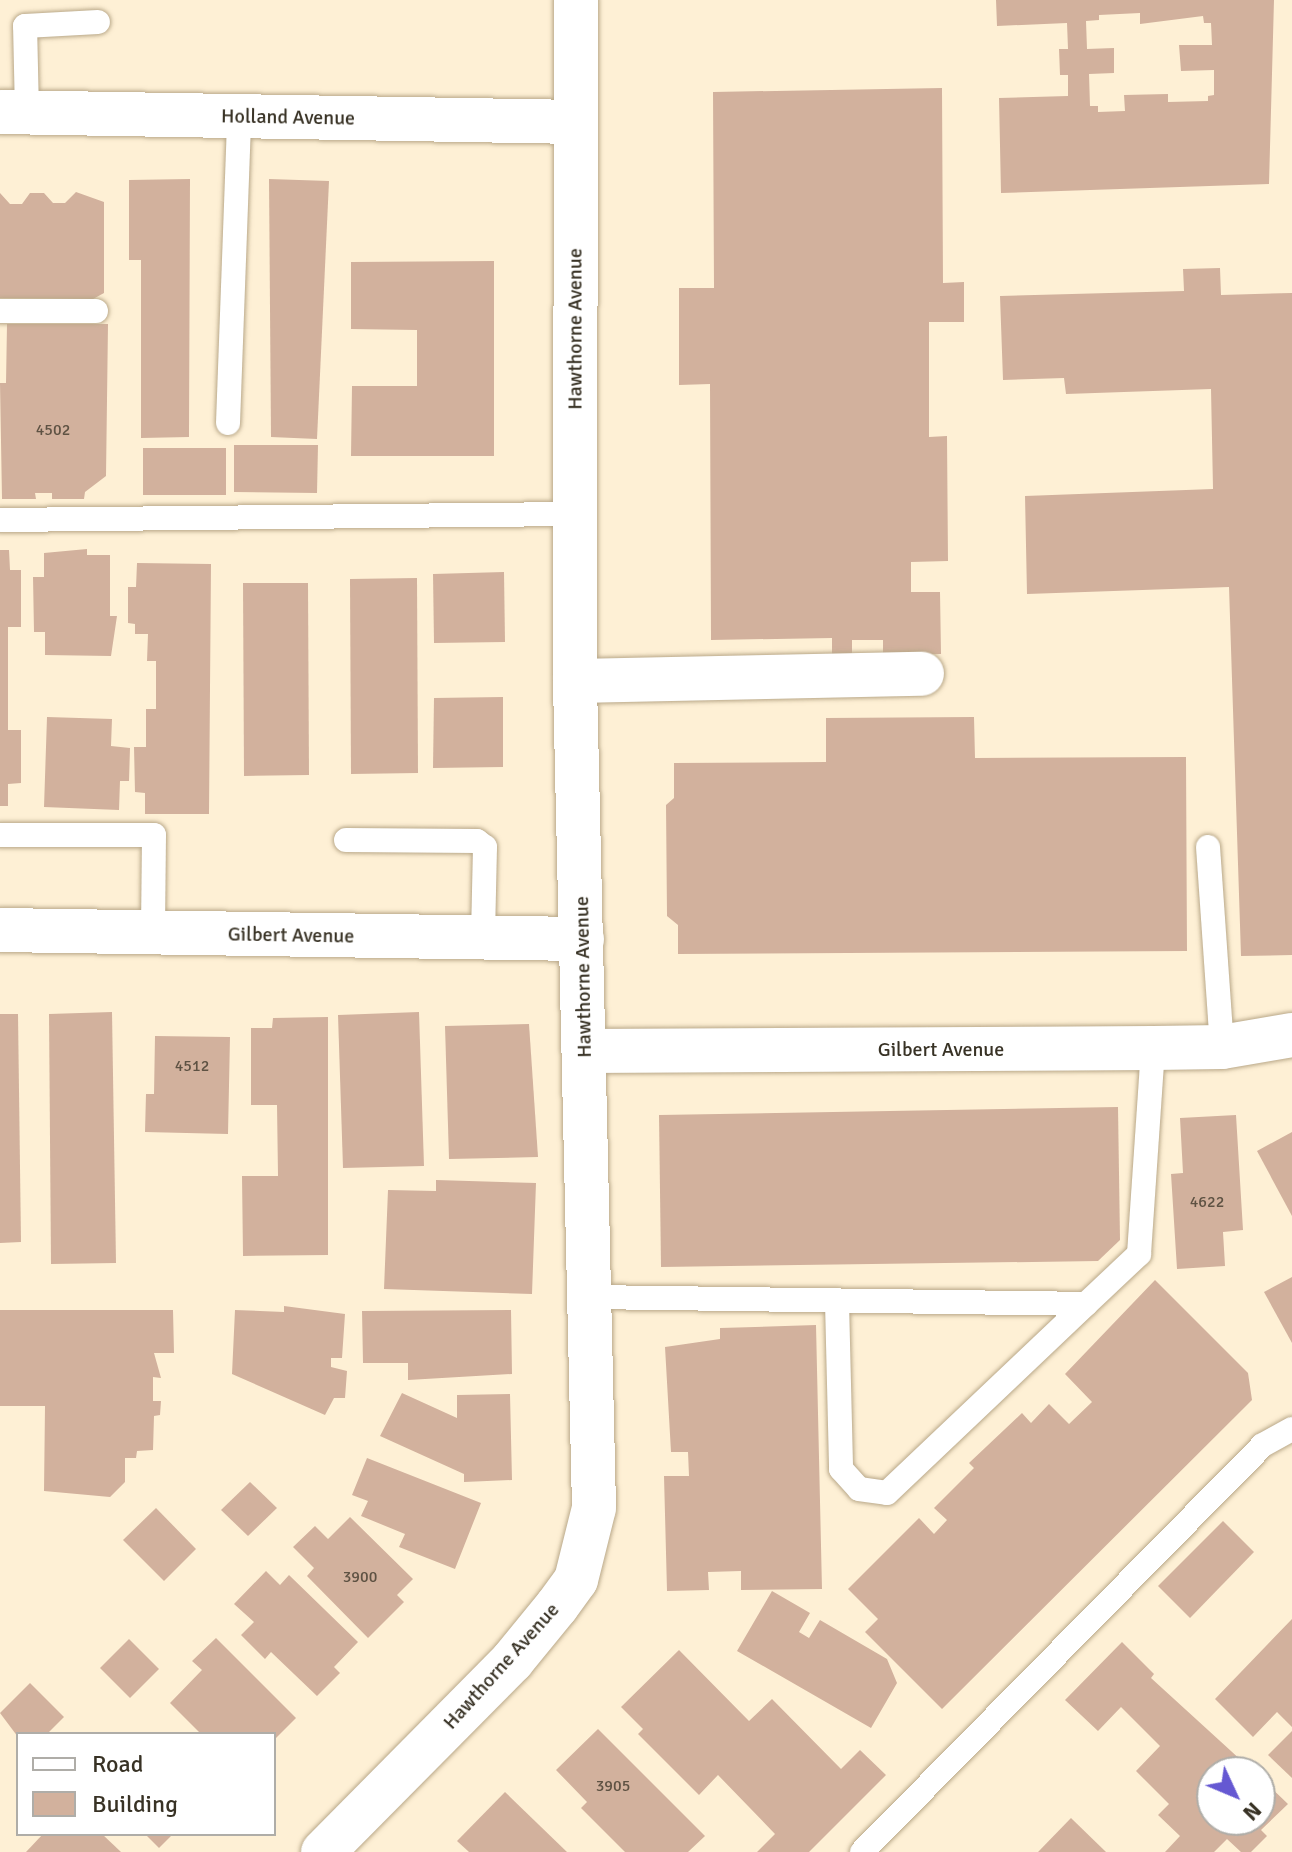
<!DOCTYPE html>
<html>
<head>
<meta charset="utf-8">
<style>
  body { margin:0 }
  #map { position:relative; width:1292px; height:1852px; overflow:hidden; background:#fef0d5; font-family:Signika,sans-serif }
  div>[style] { position:absolute }
  [style*='--x'] { left:calc(var(--x)*1px); top:calc(var(--y)*1px); width:calc(var(--w)*1px); rotate:calc(var(--a)*1deg) }
  .building>* { inset:0; background:#d2b19d }
  .roads { filter:drop-shadow(0 0 2px #b9a889) drop-shadow(0 0 2px #b9a889) }
  .service>* { height:24px; margin:-12px; padding:0 12px; transform-origin:12px; border-radius:12px; background:#fff }
  .minor>* { height:44px; margin:-22px; padding:0 22px; transform-origin:22px; border-radius:22px; background:#fff }
  span { translate:-50% -50%; white-space:nowrap; text-align:center; line-height:1.15; -webkit-text-stroke:7px #fff; paint-order:stroke }
  .number-label { font-size:16px; color:#5e5243 }
  .number-label span { -webkit-text-stroke-width:0 }
  .street-label { font-size:20px; color:#383225 }
  .legend { position:absolute; left:16px; top:1732px; width:260px; height:104px; box-sizing:border-box; background:#fff; border:2px solid #afada8; margin:0; padding:10px 14px; list-style:none; font-size:24px; color:#383225 }
  .legend li { display:flex; align-items:center; gap:16px; height:40px }
  .legend b { width:40px; border:2px solid #afada8 }
  .north { position:absolute; left:1196px; top:1756px; width:80px; height:80px; box-sizing:border-box; background:#fff; border:2px solid #afada8; border-radius:50%; rotate:134deg; font-size:22px; font-weight:700; line-height:32px; text-align:center; color:#383225 }
  .north::after { content:''; display:block; margin:auto; width:28px; height:36px; background:#6558d2; clip-path:polygon(50% 0,100% 100%,50% 72%,0 100%) }
</style>
</head>
<body>
<div id="map">
  <div class="building">
    <div style="clip-path:polygon(evenodd,996px 0,1274px 0,1269px 184px,1001px 193px,999px 98px,1068px 96px,1068px 75px,1060px 75px,1059px 49px,1068px 49px,1067px 23px,997px 26px,996px 0,1140px 13px,1140px 24px,1203px 16px,1204px 23px,1211px 23px,1212px 45px,1179px 45px,1181px 71px,1214px 70px,1214px 95px,1208px 96px,1208px 101px,1168px 102px,1168px 94px,1124px 95px,1125px 111px,1098px 112px,1098px 106px,1090px 106px,1089px 74px,1114px 73px,1114px 48px,1087px 49px,1086px 21px,1099px 20px,1099px 15px,1140px 13px)"></div>
    <div style="clip-path:polygon(942px 88px,943px 283px,964px 282px,964px 322px,929px 322px,929px 437px,947px 436px,948px 561px,911px 562px,911px 592px,940px 592px,941px 654px,883px 655px,883px 640px,852px 640px,852px 654px,832px 654px,832px 638px,711px 640px,710px 384px,679px 385px,679px 288px,714px 288px,713px 92px)"></div>
    <div style="clip-path:polygon(190px 179px,189px 437px,141px 438px,141px 260px,129px 260px,129px 180px)"></div>
    <div style="clip-path:polygon(269px 179px,329px 181px,317px 439px,271px 437px)"></div>
    <div style="clip-path:polygon(76px 192px,104px 202px,104px 293px,93px 299px,0 298px,0 193px,10px 204px,22px 204px,30px 193px,44px 193px,53px 203px,65px 203px)"></div>
    <div style="clip-path:polygon(494px 261px,494px 456px,351px 456px,352px 386px,417px 386px,417px 330px,351px 329px,351px 262px)"></div>
    <div style="clip-path:polygon(1220px 268px,1221px 295px,1292px 293px,1292px 955px,1241px 956px,1229px 587px,1027px 594px,1025px 496px,1213px 489px,1211px 389px,1066px 394px,1064px 378px,1003px 380px,1000px 296px,1184px 291px,1183px 269px)"></div>
    <div style="clip-path:polygon(7px 324px,108px 324px,106px 476px,85px 492px,84px 499px,52px 499px,52px 493px,35px 493px,36px 499px,2px 499px,0 383px,6px 383px)"></div>
    <div style="clip-path:polygon(234px 445px,318px 445px,317px 493px,234px 492px)"></div>
    <div style="clip-path:polygon(143px 448px,226px 448px,226px 495px,143px 495px)"></div>
    <div style="clip-path:polygon(87px 549px,87px 555px,110px 555px,110px 616px,117px 616px,111px 656px,45px 655px,45px 632px,34px 632px,33px 577px,44px 577px,44px 553px)"></div>
    <div style="clip-path:polygon(0 550px,9px 550px,10px 570px,21px 570px,21px 627px,8px 627px,8px 730px,21px 730px,21px 783px,8px 784px,8px 806px,0 806px)"></div>
    <div style="clip-path:polygon(137px 563px,211px 564px,209px 814px,145px 814px,145px 793px,135px 792px,134px 747px,146px 747px,146px 709px,156px 709px,156px 661px,147px 661px,148px 634px,135px 634px,135px 624px,128px 623px,128px 587px,136px 587px)"></div>
    <div style="clip-path:polygon(504px 572px,505px 642px,434px 643px,433px 574px)"></div>
    <div style="clip-path:polygon(417px 578px,418px 773px,351px 774px,350px 579px)"></div>
    <div style="clip-path:polygon(243px 583px,308px 583px,309px 775px,244px 776px)"></div>
    <div style="clip-path:polygon(503px 697px,503px 767px,433px 768px,434px 698px)"></div>
    <div style="clip-path:polygon(47px 717px,112px 719px,111px 746px,130px 748px,129px 781px,120px 781px,119px 810px,44px 807px)"></div>
    <div style="clip-path:polygon(974px 717px,975px 758px,1186px 757px,1187px 951px,678px 954px,678px 925px,667px 916px,666px 805px,674px 798px,674px 763px,826px 762px,826px 718px)"></div>
    <div style="clip-path:polygon(112px 1012px,116px 1263px,51px 1264px,49px 1014px)"></div>
    <div style="clip-path:polygon(419px 1012px,424px 1166px,343px 1168px,338px 1015px)"></div>
    <div style="clip-path:polygon(0 1014px,18px 1014px,21px 1242px,0 1243px)"></div>
    <div style="clip-path:polygon(328px 1017px,328px 1255px,243px 1256px,242px 1176px,278px 1176px,277px 1105px,251px 1105px,251px 1028px,272px 1028px,273px 1018px)"></div>
    <div style="clip-path:polygon(529px 1024px,538px 1157px,449px 1159px,445px 1026px)"></div>
    <div style="clip-path:polygon(155px 1036px,230px 1037px,228px 1134px,145px 1132px,146px 1094px,154px 1094px)"></div>
    <div style="clip-path:polygon(1118px 1107px,1120px 1240px,1098px 1261px,661px 1267px,659px 1115px)"></div>
    <div style="clip-path:polygon(1236px 1115px,1243px 1230px,1223px 1232px,1225px 1266px,1177px 1269px,1171px 1174px,1183px 1173px,1180px 1118px)"></div>
    <div style="clip-path:polygon(1292px 1132px,1292px 1216px,1257px 1151px)"></div>
    <div style="clip-path:polygon(436px 1180px,536px 1183px,532px 1294px,384px 1289px,388px 1190px,436px 1191px)"></div>
    <div style="clip-path:polygon(1292px 1277px,1292px 1343px,1264px 1292px)"></div>
    <div style="clip-path:polygon(1155px 1280px,1248px 1373px,1252px 1400px,942px 1709px,865px 1632px,878px 1619px,848px 1589px,919px 1518px,934px 1534px,947px 1520px,934px 1508px,974px 1468px,969px 1463px,1022px 1413px,1031px 1423px,1049px 1404px,1069px 1424px,1092px 1402px,1065px 1374px)"></div>
    <div style="clip-path:polygon(284px 1306px,345px 1314px,342px 1358px,331px 1358px,331px 1367px,347px 1371px,345px 1398px,334px 1398px,325px 1415px,232px 1374px,235px 1310px,284px 1312px)"></div>
    <div style="clip-path:polygon(0 1310px,173px 1310px,174px 1353px,154px 1353px,161px 1378px,153px 1377px,153px 1401px,161px 1401px,160px 1415px,154px 1416px,153px 1450px,137px 1451px,136px 1458px,125px 1458px,125px 1482px,110px 1497px,44px 1491px,45px 1406px,0 1406px)"></div>
    <div style="clip-path:polygon(511px 1310px,512px 1374px,408px 1380px,408px 1363px,363px 1363px,362px 1311px)"></div>
    <div style="clip-path:polygon(816px 1325px,822px 1589px,741px 1590px,741px 1571px,708px 1572px,709px 1590px,667px 1591px,664px 1476px,689px 1476px,688px 1452px,671px 1452px,665px 1347px,720px 1339px,720px 1328px)"></div>
    <div style="clip-path:polygon(402px 1393px,457px 1418px,457px 1395px,510px 1394px,512px 1480px,464px 1482px,464px 1474px,380px 1436px)"></div>
    <div style="clip-path:polygon(367px 1458px,481px 1503px,455px 1569px,399px 1547px,405px 1534px,361px 1516px,368px 1501px,352px 1495px)"></div>
    <div style="clip-path:polygon(250px 1482px,277px 1508px,248px 1536px,221px 1510px)"></div>
    <div style="clip-path:polygon(156px 1508px,196px 1549px,164px 1581px,123px 1540px)"></div>
    <div style="clip-path:polygon(350px 1517px,413px 1579px,397px 1595px,404px 1602px,368px 1638px,307px 1576px,314px 1568px,293px 1547px,315px 1526px,328px 1539px)"></div>
    <div style="clip-path:polygon(1223px 1521px,1254px 1552px,1190px 1618px,1158px 1586px)"></div>
    <div style="clip-path:polygon(266px 1571px,280px 1585px,289px 1575px,358px 1642px,334px 1667px,340px 1673px,317px 1696px,271px 1652px,265px 1659px,241px 1635px,254px 1622px,234px 1604px)"></div>
    <div style="clip-path:polygon(772px 1591px,810px 1613px,799px 1632px,809px 1638px,820px 1620px,887px 1659px,897px 1683px,871px 1728px,737px 1651px)"></div>
    <div style="clip-path:polygon(1292px 1619px,1292px 1727px,1277px 1712px,1253px 1737px,1215px 1699px)"></div>
    <div style="clip-path:polygon(216px 1638px,296px 1718px,274px 1740px,274px 1734px,201px 1734px,170px 1703px,202px 1670px,192px 1661px)"></div>
    <div style="clip-path:polygon(129px 1639px,159px 1669px,130px 1698px,100px 1668px)"></div>
    <div style="clip-path:polygon(1122px 1642px,1154px 1674px,1151px 1678px,1254px 1772px,1212px 1772px,1212px 1820px,1260px 1820px,1260px 1777px,1288px 1804px,1261px 1830px,1267px 1836px,1251px 1852px,1241px 1852px,1227px 1839px,1214px 1852px,1165px 1852px,1180px 1836px,1158px 1815px,1169px 1804px,1136px 1771px,1160px 1746px,1121px 1707px,1098px 1731px,1065px 1700px)"></div>
    <div style="clip-path:polygon(679px 1650px,749px 1721px,772px 1699px,841px 1769px,860px 1750px,886px 1775px,809px 1852px,757px 1852px,775px 1834px,718px 1775px,699px 1795px,638px 1734px,643px 1729px,621px 1707px)"></div>
    <div style="clip-path:polygon(30px 1683px,64px 1717px,47px 1734px,18px 1737px,0 1713px)"></div>
    <div style="clip-path:polygon(598px 1729px,705px 1836px,688px 1852px,625px 1852px,581px 1808px,587px 1802px,556px 1770px)"></div>
    <div style="clip-path:polygon(1292px 1731px,1292px 1778px,1268px 1755px)"></div>
    <div style="clip-path:polygon(505px 1792px,567px 1852px,469px 1852px,457px 1841px)"></div>
    <div style="clip-path:polygon(1071px 1818px,1106px 1852px,1038px 1852px)"></div>
    <div style="clip-path:polygon(43px 1834px,102px 1834px,121px 1852px,26px 1852px)"></div>
    <div style="clip-path:polygon(145px 1834px,173px 1834px,159px 1848px)"></div>
  </div>
  <div class="roads">
    <div class="service">
      <div style="--x:27;--y:112;--w:86;--a:-91.3"></div>
      <div style="--x:25;--y:26;--w:73;--a:-3.1"></div>
      <div style="--x:0;--y:311;--w:96;--a:0"></div>
      <div style="--x:228;--y:423;--w:306;--a:-87.9"></div>
      <div style="--x:0;--y:520;--w:575;--a:-0.6"></div>
      <div style="--x:0;--y:835;--w:154;--a:0"></div>
      <div style="--x:154;--y:835;--w:97;--a:90.6"></div>
      <div style="--x:346;--y:840;--w:131;--a:0.4"></div>
      <div style="--x:477;--y:841;--w:10;--a:37"></div>
      <div style="--x:485;--y:847;--w:91;--a:91.3"></div>
      <div style="--x:1208;--y:847;--w:200;--a:86"></div>
      <div style="--x:590;--y:1297;--w:496;--a:0.8"></div>
      <div style="--x:1086;--y:1304;--w:73;--a:-43.3"></div>
      <div style="--x:1139;--y:1254;--w:206;--a:-86.1"></div>
      <div style="--x:837;--y:1302;--w:167;--a:88.6"></div>
      <div style="--x:841;--y:1469;--w:27;--a:48"></div>
      <div style="--x:859;--y:1489;--w:28;--a:8"></div>
      <div style="--x:887;--y:1493;--w:274;--a:-43.5"></div>
      <div style="--x:862;--y:1852;--w:571;--a:-45.43"></div>
      <div style="--x:1263;--y:1445;--w:33;--a:-29"></div>
    </div>
    <div class="minor">
      <div style="--x:0;--y:112;--w:576;--a:0.99"></div>
      <div style="--x:575;--y:681;--w:347;--a:-1.2"></div>
      <div style="--x:0;--y:930;--w:582;--a:0.89"></div>
      <div style="--x:585;--y:1051;--w:568;--a:-0.3"></div>
      <div style="--x:1153;--y:1048;--w:69;--a:-0.8"></div>
      <div style="--x:1222;--y:1047;--w:71;--a:-9.7"></div>
      <div style="--x:323;--y:1852;--w:269;--a:-45.3"></div>
      <div style="--x:512;--y:1661;--w:71;--a:-50.7"></div>
      <div style="--x:557;--y:1606;--w:32;--a:-54"></div>
      <div style="--x:576;--y:1580;--w:74;--a:-76"></div>
      <div style="--x:594;--y:1508;--w:827;--a:-91.32"></div>
      <div style="--x:575;--y:681;--w:681;--a:-89.92"></div>
    </div>
  </div>
  <div class="number-label">
    <span style="left:53px;top:430px">4502</span>
    <span style="left:192px;top:1066px">4512</span>
    <span style="left:1207px;top:1202px">4622</span>
    <span style="left:360px;top:1577px">3900</span>
    <span style="left:613px;top:1786px">3905</span>
  </div>
  <div class="street-label">
    <span style="left:288px;top:117px;rotate:1deg">Holland Avenue</span>
    <span style="left:575px;top:329px;rotate:-90deg">Hawthorne Avenue</span>
    <span style="left:291px;top:935px;rotate:1deg">Gilbert Avenue</span>
    <span style="left:583px;top:977px;rotate:-91deg">Hawthorne Avenue</span>
    <span style="left:941px;top:1049px">Gilbert Avenue</span>
    <span style="left:501px;top:1666px;rotate:-48deg">Hawthorne Avenue</span>
  </div>
  <ul class="legend">
  <li><b style="height:10px;background:#fff"></b>Road</li>
  <li><b style="height:22px;background:#d2b19d"></b>Building</li>
  </ul>
  <div class="north">N</div>
</div>
</body>
</html>
